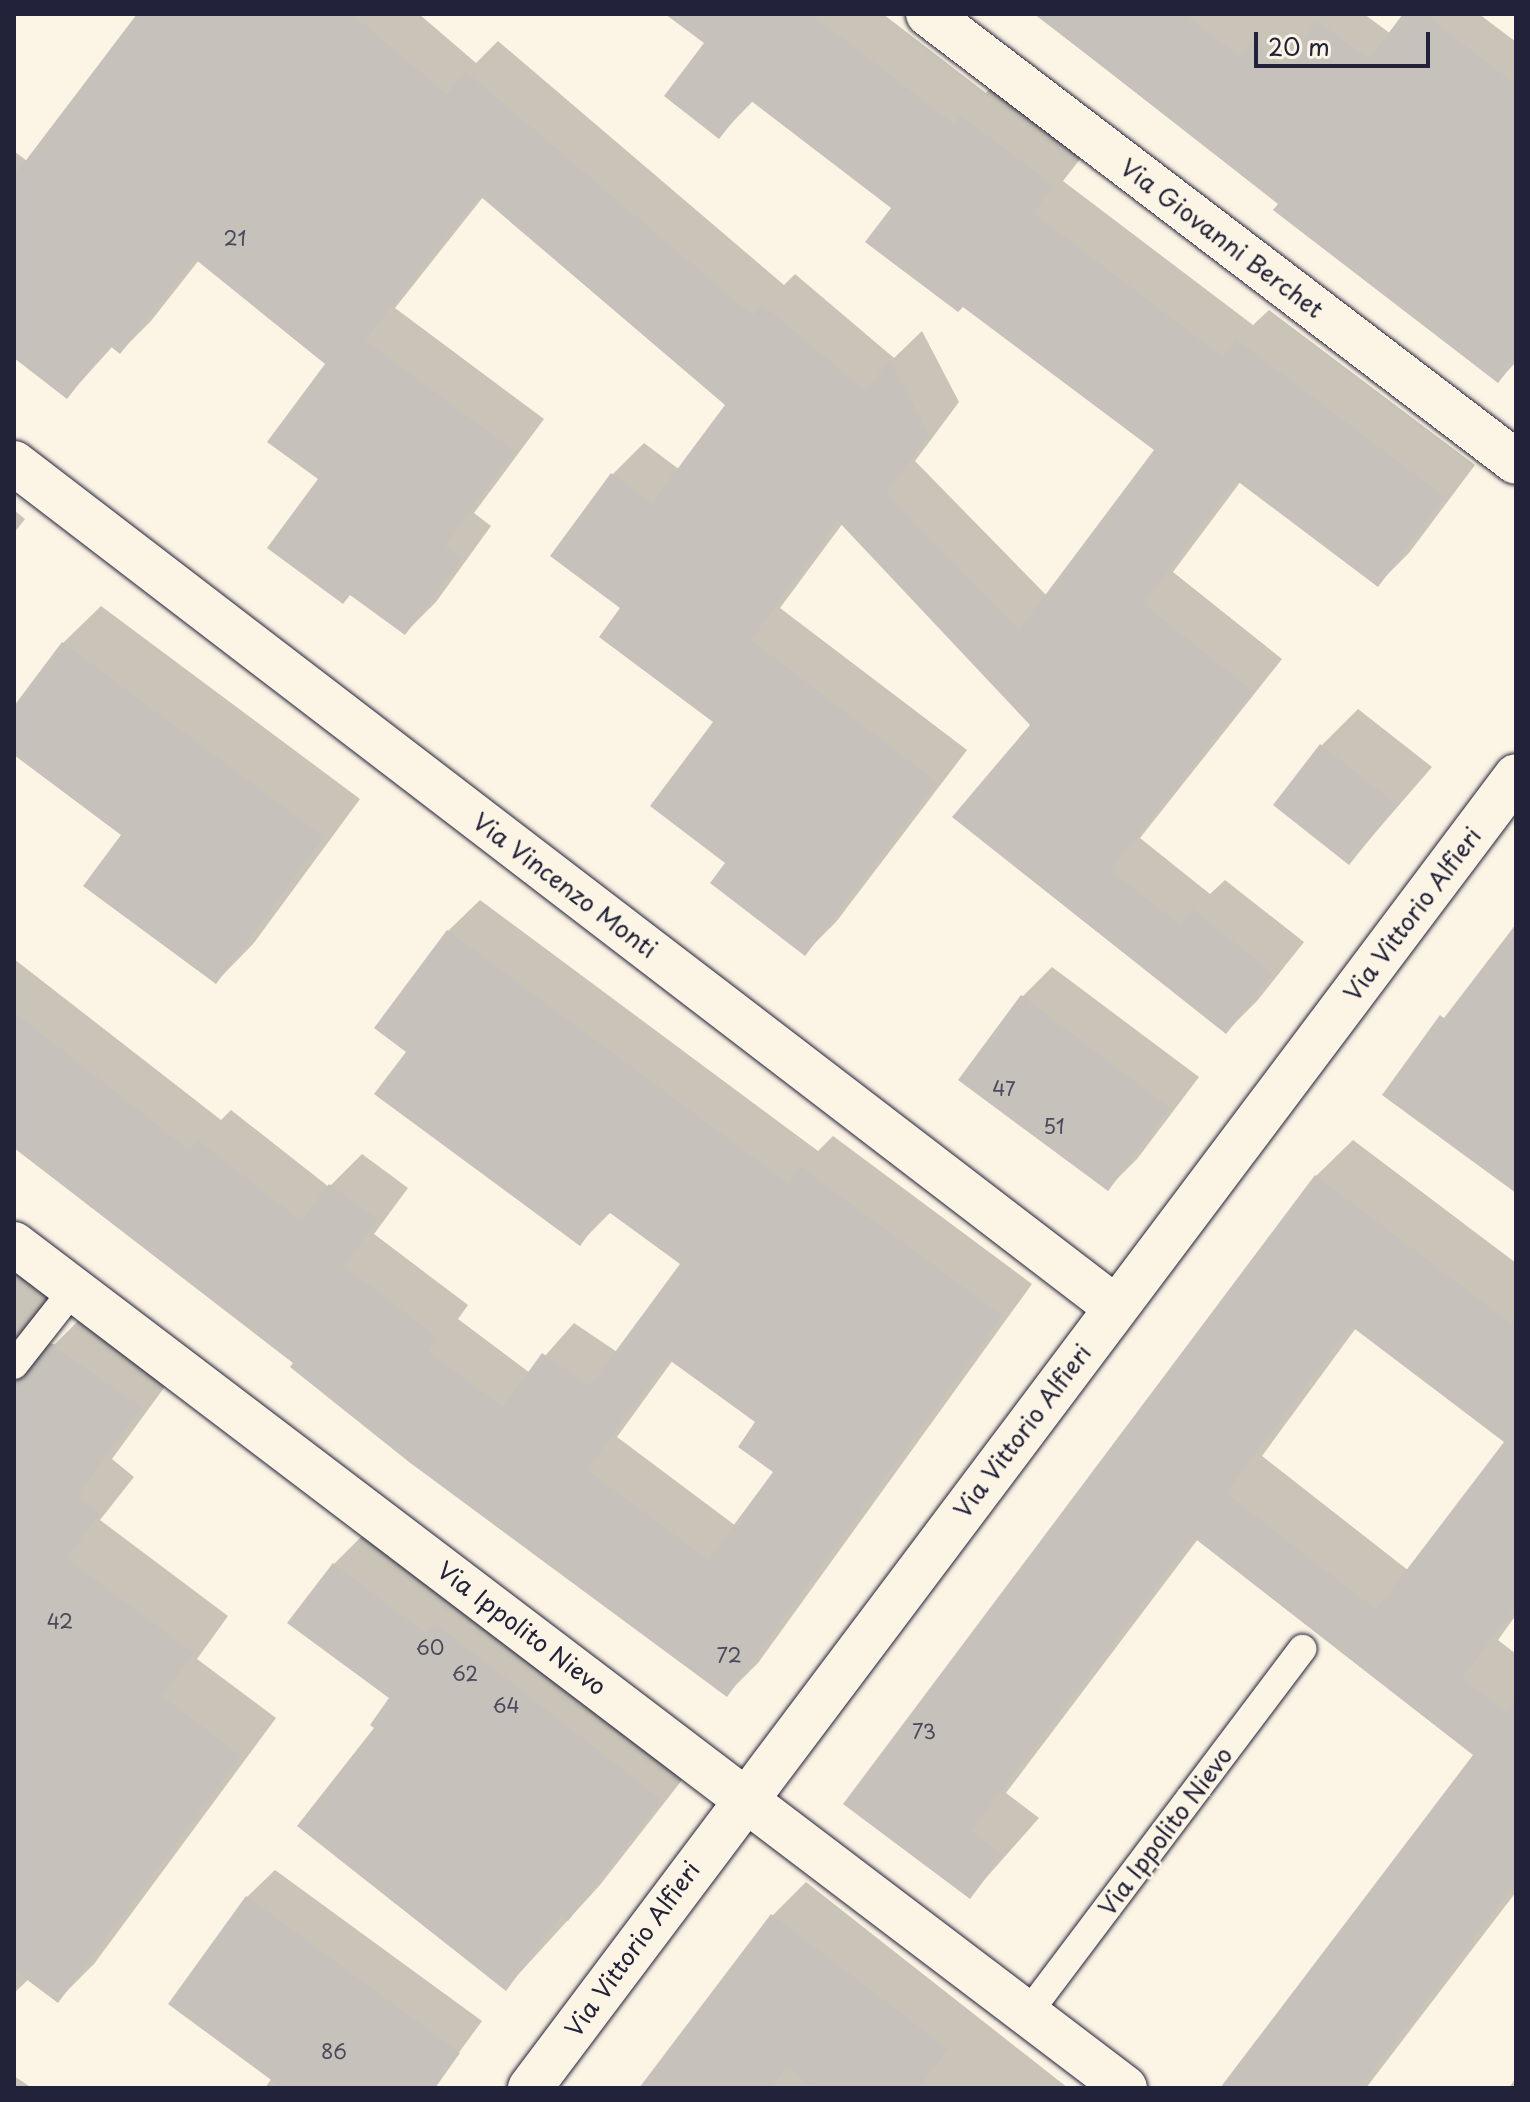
<!DOCTYPE html>
<html>
<head>
<meta charset="utf-8">
<style>
  body { margin:0 }
  #map { position:relative; width:1530px; height:2102px; overflow:hidden; background:#fcf5e5; font-family:"Playpen Sans",sans-serif }
  div>[style] { position:absolute }
  [style*='--x'] { left:calc(var(--x)*1px); top:calc(var(--y)*1px); width:calc(var(--w)*1px); rotate:calc(var(--a)*1deg) }
  .shadow>* { inset:0; background:#0003 }
  .building>* { inset:0; background:#c6c1bb }
  .roads { filter:drop-shadow(0 0 2px #22223b) drop-shadow(0 0 2px #22223b) }
  .service>* { height:28px; margin:-14px; padding:0 14px; transform-origin:14px; border-radius:14px; background:#fcf5e5 }
  .minor>* { height:44px; margin:-22px; padding:0 22px; transform-origin:22px; border-radius:22px; background:#fcf5e5 }
  span { translate:-50% -50%; white-space:nowrap; text-align:center; line-height:1.15; -webkit-text-stroke:6px #fcf5e5; paint-order:stroke }
  .number-label { font-size:20px; color:#4b4a5b }
  .number-label span { -webkit-text-stroke-width:0 }
  .street-label { font-size:24px; color:#22223b }
  .frame { position:absolute; inset:0; border:16px solid #22223b; pointer-events:none }
  .scale { position:absolute; left:1254px; top:32px; width:176px; height:36px; box-sizing:border-box; border:4px solid #22223b; border-top:0; padding-left:10px; font-size:24px; line-height:28px; white-space:nowrap; color:#22223b; -webkit-text-stroke:6px #fcf5e5; paint-order:stroke }
</style>
</head>
<body>
<div id="map">
  <div class="shadow">
    <div style="clip-path:polygon(139px 14px,419px 14px,476px 63px,498px 41px,784px 285px,795px 274px,894px 358px,922px 331px,959px 402px,915px 461px,1047px 596px,1156px 450px,894px 208px,754px 100px,719px 136px,706px 43px,669px 14px,883px 14px,986px 93px,993px 85px,1084px 154px,1063px 181px,1253px 325px,1269px 310px,1475px 465px,1409px 553px,1378px 584px,1241px 481px,1173px 572px,1282px 659px,1140px 838px,1210px 894px,1225px 880px,1304px 942px,1257px 1001px,1226px 1032px,954px 817px,1033px 724px,843px 523px,780px 608px,967px 750px,836px 922px,805px 953px,728px 863px,716px 722px,623px 608px,553px 556px,613px 474px,644px 443px,680px 470px,728px 405px,483px 197px,395px 308px,544px 419px,474px 513px,491px 526px,436px 602px,405px 633px,328px 364px,199px 260px,151px 321px,120px 352px,113px 346px,67px 397px,14px 355px,14px 151px,27px 161px)"></div>
    <div style="clip-path:polygon(1034px 14px,1364px 14px,1391px 34px,1405px 14px,1479px 14px,1516px 42px,1516px 362px,1498px 381px,1281px 203px)"></div>
    <div style="clip-path:polygon(14px 510px,25px 519px,14px 533px)"></div>
    <div style="clip-path:polygon(101px 606px,360px 799px,253px 944px,216px 982px,124px 835px,14px 753px,14px 710px,63px 643px)"></div>
    <div style="clip-path:polygon(1358px 709px,1432px 767px,1349px 863px,1322px 745px)"></div>
    <div style="clip-path:polygon(evenodd,480px 900px,818px 1151px,833px 1136px,1032px 1284px,758px 1663px,727px 1694px,14px 1144px,14px 959px,221px 1120px,231px 1110px,329px 1187px,362px 1154px,408px 1188px,374px 1234px,468px 1305px,458px 1319px,530px 1373px,574px 1323px,617px 1352px,682px 1263px,611px 1212px,579px 1244px,409px 1051px,448px 931px,480px 900px,673px 1360px,758px 1422px,775px 1472px,736px 1526px,617px 1437px,673px 1360px)"></div>
    <div style="clip-path:polygon(1516px 924px,1516px 1191px,1385px 1095px)"></div>
    <div style="clip-path:polygon(1052px 967px,1199px 1077px,1137px 1159px,1108px 1188px,1022px 997px)"></div>
    <div style="clip-path:polygon(evenodd,1353px 1140px,1516px 1263px,1516px 1615px,1498px 1640px,1516px 1654px,1516px 1892px,1366px 2088px,1223px 2088px,1475px 1755px,1198px 1539px,1006px 1793px,1039px 1818px,969px 1897px,846px 1803px,1316px 1176px,1353px 1140px,1356px 1328px,1507px 1442px,1409px 1571px,1262px 1456px,1356px 1328px)"></div>
    <div style="clip-path:polygon(14px 1251px,60px 1286px,40px 1343px,55px 1344px,89px 1310px,177px 1370px,112px 1459px,134px 1477px,100px 1520px,228px 1616px,197px 1659px,276px 1718px,94px 1964px,58px 2000px,29px 1979px,14px 1993px)"></div>
    <div style="clip-path:polygon(367px 1531px,693px 1766px,600px 1885px,506px 1988px,377px 1728px,392px 1698px,334px 1564px)"></div>
    <div style="clip-path:polygon(275px 1870px,482px 2021px,433px 2088px,265px 2088px,272px 2078px,247px 1897px)"></div>
    <div style="clip-path:polygon(806px 1882px,1068px 2088px,641px 2088px,773px 1915px)"></div>
    <div style="clip-path:polygon(14px 2076px,32px 2088px,14px 2088px)"></div>
    <div style="clip-path:polygon(1516px 2078px,1516px 2088px,1509px 2088px)"></div>
  </div>
  <div class="building">
    <div style="clip-path:polygon(137px 14px,352px 14px,447px 95px,465px 71px,753px 316px,762px 304px,865px 391px,890px 360px,929px 435px,886px 494px,1019px 630px,1154px 450px,963px 307px,958px 312px,865px 242px,891px 208px,750px 100px,719px 139px,664px 96px,704px 43px,665px 14px,811px 14px,954px 124px,960px 115px,1054px 186px,1033px 213px,1223px 357px,1236px 339px,1445px 497px,1378px 587px,1236px 480px,1143px 604px,1253px 691px,1110px 870px,1180px 925px,1192px 909px,1274px 974px,1226px 1034px,952px 817px,1030px 725px,838px 521px,751px 640px,937px 782px,805px 956px,710px 883px,725px 863px,650px 806px,713px 722px,599px 637px,620px 608px,550px 556px,611px 473px,652px 503px,725px 405px,480px 196px,365px 340px,514px 451px,445px 546px,462px 558px,405px 635px,350px 595px,343px 604px,267px 548px,318px 479px,267px 442px,325px 364px,195px 259px,120px 354px,109px 345px,67px 399px,14px 358px,14px 176px)"></div>
    <div style="clip-path:polygon(1035px 14px,1185px 14px,1239px 56px,1252px 41px,1283px 66px,1317px 21px,1369px 59px,1403px 14px,1425px 14px,1516px 85px,1516px 360px,1498px 383px,1273px 210px,1278px 204px)"></div>
    <div style="clip-path:polygon(62px 642px,324px 837px,216px 984px,83px 886px,121px 835px,14px 755px,14px 706px)"></div>
    <div style="clip-path:polygon(1320px 744px,1397px 805px,1349px 865px,1273px 805px)"></div>
    <div style="clip-path:polygon(1516px 925px,1516px 1193px,1382px 1095px,1440px 1015px,1445px 1019px)"></div>
    <div style="clip-path:polygon(evenodd,447px 930px,788px 1183px,800px 1166px,1002px 1316px,727px 1697px,409px 1462px,290px 1367px,293px 1363px,14px 1148px,14px 1012px,190px 1151px,198px 1140px,301px 1221px,329px 1184px,378px 1220px,344px 1266px,438px 1338px,428px 1351px,503px 1407px,542px 1353px,590px 1386px,680px 1264px,606px 1210px,580px 1246px,374px 1094px,406px 1052px,374px 1028px,447px 930px,668px 1359px,755px 1422px,738px 1447px,773px 1472px,708px 1560px,587px 1470px,668px 1359px)"></div>
    <div style="clip-path:polygon(1021px 995px,1170px 1108px,1108px 1191px,958px 1080px)"></div>
    <div style="clip-path:polygon(evenodd,1315px 1175px,1516px 1327px,1516px 1606px,1462px 1678px,1506px 1712px,1516px 1698px,1516px 1883px,1360px 2088px,1220px 2088px,1473px 1755px,1193px 1537px,971px 1831px,1003px 1855px,970px 1899px,843px 1804px,1315px 1175px,1351px 1326px,1504px 1442px,1376px 1610px,1226px 1493px,1351px 1326px)"></div>
    <div style="clip-path:polygon(52px 1345px,142px 1407px,77px 1496px,100px 1514px,66px 1558px,194px 1653px,162px 1696px,241px 1756px,58px 2003px,14px 1970px,14px 1382px,27px 1376px)"></div>
    <div style="clip-path:polygon(333px 1563px,427px 1634px,435px 1623px,662px 1800px,568px 1921px,561px 1916px,506px 1991px,297px 1826px,374px 1728px,370px 1725px,389px 1698px,287px 1623px)"></div>
    <div style="clip-path:polygon(246px 1896px,460px 2053px,435px 2088px,282px 2088px,168px 2004px)"></div>
    <div style="clip-path:polygon(771px 1914px,948px 2049px,918px 2088px,814px 2088px,787px 2067px,771px 2088px,639px 2088px)"></div>
  </div>
  <div class="roads">
    <div class="service">
      <div style="--x:14;--y:1365;--w:95;--a:-51.8"></div>
      <div style="--x:1028;--y:2013;--w:456;--a:-53"></div>
    </div>
    <div class="minor">
      <div style="--x:928;--y:14;--w:739;--a:37.3"></div>
      <div style="--x:14;--y:463;--w:1387;--a:37.47"></div>
      <div style="--x:14;--y:1244;--w:1395;--a:37.22"></div>
      <div style="--x:530;--y:2088;--w:1641;--a:-53.07"></div>
    </div>
  </div>
  <div class="number-label">
    <span style="left:235px;top:238px">21</span>
    <span style="left:1004px;top:1088px">47</span>
    <span style="left:1054px;top:1126px">51</span>
    <span style="left:60px;top:1621px">42</span>
    <span style="left:430px;top:1647px">60</span>
    <span style="left:729px;top:1655px">72</span>
    <span style="left:465px;top:1673px">62</span>
    <span style="left:506px;top:1705px">64</span>
    <span style="left:924px;top:1731px">73</span>
    <span style="left:334px;top:2051px">86</span>
  </div>
  <div class="street-label">
    <span style="left:1222px;top:238px;rotate:37deg">Via Giovanni Berchet</span>
    <span style="left:565px;top:885px;rotate:37deg">Via Vincenzo Monti</span>
    <span style="left:1412px;top:914px;rotate:-53deg">Via Vittorio Alfieri</span>
    <span style="left:1022px;top:1431px;rotate:-53deg">Via Vittorio Alfieri</span>
    <span style="left:522px;top:1628px;rotate:37deg">Via Ippolito Nievo</span>
    <span style="left:1165px;top:1831px;rotate:-53deg">Via Ippolito Nievo</span>
    <span style="left:632px;top:1949px;rotate:-54deg">Via Vittorio Alfieri</span>
  </div>
  <div class="frame"></div>
  <div class="scale">20 m</div>
</div>
</body>
</html>
